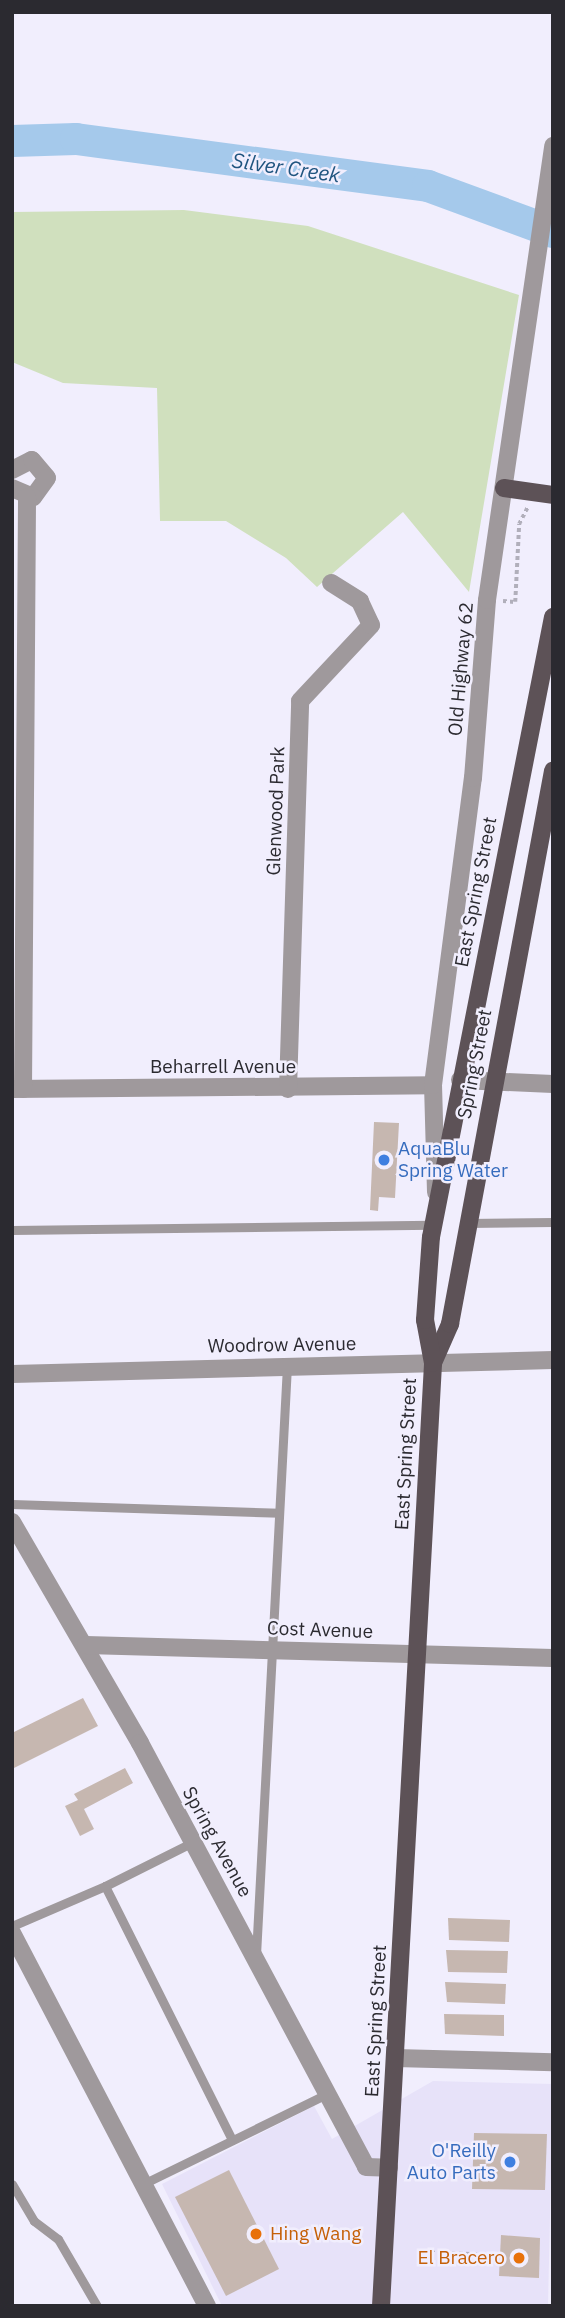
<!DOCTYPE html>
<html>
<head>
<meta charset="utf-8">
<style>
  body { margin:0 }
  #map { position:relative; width:565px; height:2318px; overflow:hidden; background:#f1eefd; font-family:"IBM Plex Sans",sans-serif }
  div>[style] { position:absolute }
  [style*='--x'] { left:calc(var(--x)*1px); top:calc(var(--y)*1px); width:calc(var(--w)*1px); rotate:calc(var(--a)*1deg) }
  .built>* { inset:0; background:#e7e2f9 }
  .green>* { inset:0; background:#d0e0be }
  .river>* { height:32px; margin:-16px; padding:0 16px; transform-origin:16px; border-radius:16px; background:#a5c9eb }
  .building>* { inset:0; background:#c6b7b0 }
  .path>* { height:3.5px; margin-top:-1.75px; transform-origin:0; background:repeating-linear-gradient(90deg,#b1afbb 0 3.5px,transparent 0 7px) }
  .service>* { height:9px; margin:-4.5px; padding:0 4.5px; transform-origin:4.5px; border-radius:4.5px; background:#9f999c }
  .minor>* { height:18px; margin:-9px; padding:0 9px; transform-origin:9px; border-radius:9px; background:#9f999c }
  .tertiary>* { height:18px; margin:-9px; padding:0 9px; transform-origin:9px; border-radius:9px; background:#9f999c }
  .primary>* { height:18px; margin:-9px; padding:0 9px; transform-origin:9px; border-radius:9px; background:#5d5257 }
  .dots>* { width:19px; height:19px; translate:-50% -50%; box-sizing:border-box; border:4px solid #f1eefd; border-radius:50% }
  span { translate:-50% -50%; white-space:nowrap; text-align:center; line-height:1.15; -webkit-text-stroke:5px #f1eefd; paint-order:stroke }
  .street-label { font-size:19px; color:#2b2a30 }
  .shop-label { font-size:19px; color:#366cbe }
  .left { translate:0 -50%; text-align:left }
  .right { translate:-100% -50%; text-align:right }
  .food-label { font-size:19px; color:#c56008 }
  .water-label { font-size:21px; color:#1f547f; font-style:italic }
  .frame { position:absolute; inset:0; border:14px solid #2b2a30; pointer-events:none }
</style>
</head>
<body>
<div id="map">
  <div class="built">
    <div style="clip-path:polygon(433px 2081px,553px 2084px,548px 2306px,222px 2306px,162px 2184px,314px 2106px,332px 2139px)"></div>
  </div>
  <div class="green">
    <div style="clip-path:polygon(184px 210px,308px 226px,519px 295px,469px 592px,403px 512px,317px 587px,286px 558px,226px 521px,160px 521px,157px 388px,63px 383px,12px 362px,12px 212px)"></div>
  </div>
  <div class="river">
    <div style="--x:12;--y:141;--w:64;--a:-1.8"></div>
    <div style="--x:76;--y:139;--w:355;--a:7.6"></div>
    <div style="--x:428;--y:186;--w:133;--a:20.2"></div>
  </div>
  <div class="building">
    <div style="clip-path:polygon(374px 1122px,399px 1123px,395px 1198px,379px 1197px,378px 1211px,370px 1210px)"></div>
    <div style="clip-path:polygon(83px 1698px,98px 1726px,12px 1769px,12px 1733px)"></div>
    <div style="clip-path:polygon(125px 1768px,133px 1783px,84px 1809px,94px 1829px,80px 1836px,65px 1806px,78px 1800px,74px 1794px)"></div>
    <div style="clip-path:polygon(448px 1918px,510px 1920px,509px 1942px,449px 1940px)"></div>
    <div style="clip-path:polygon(446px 1950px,508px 1951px,507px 1973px,448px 1972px)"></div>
    <div style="clip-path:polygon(445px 1982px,506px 1984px,505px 2004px,447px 2002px)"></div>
    <div style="clip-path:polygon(444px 2014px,504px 2015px,504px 2036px,445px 2034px)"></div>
    <div style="clip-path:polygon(474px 2133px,547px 2134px,545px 2190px,472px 2189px)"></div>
    <div style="clip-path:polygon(229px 2170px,279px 2269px,226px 2296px,175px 2197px)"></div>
    <div style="clip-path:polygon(501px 2235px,540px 2238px,539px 2278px,499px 2276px)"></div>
  </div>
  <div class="path">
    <div style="--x:503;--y:601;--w:12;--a:5"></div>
    <div style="--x:515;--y:602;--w:78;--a:-87.1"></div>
    <div style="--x:519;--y:524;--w:18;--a:-63"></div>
    <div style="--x:417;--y:2252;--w:81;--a:2.1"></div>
  </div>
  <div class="service">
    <div style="--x:467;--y:1223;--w:86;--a:-0.7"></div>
    <div style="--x:12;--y:1230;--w:420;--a:-0.7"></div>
    <div style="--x:12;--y:1504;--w:267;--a:1.9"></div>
    <div style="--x:193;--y:1842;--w:98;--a:153.4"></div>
    <div style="--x:105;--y:1886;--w:284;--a:63.4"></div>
    <div style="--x:12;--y:1926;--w:101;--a:-23.3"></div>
    <div style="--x:256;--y:1955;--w:590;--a:-86.99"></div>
    <div style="--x:12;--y:2184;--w:43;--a:59.3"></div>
    <div style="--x:34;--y:2221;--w:30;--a:37"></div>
    <div style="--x:58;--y:2239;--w:78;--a:59.8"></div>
    <div style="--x:143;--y:2184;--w:205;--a:-26.1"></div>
  </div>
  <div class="minor">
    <div style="--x:12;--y:470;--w:22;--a:-27"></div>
    <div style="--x:32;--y:460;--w:23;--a:50"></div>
    <div style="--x:47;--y:478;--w:24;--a:126"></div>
    <div style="--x:33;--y:497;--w:23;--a:-157"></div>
    <div style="--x:460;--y:1080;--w:93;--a:2.5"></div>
    <div style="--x:12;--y:1089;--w:421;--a:-0.5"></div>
    <div style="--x:23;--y:1089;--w:592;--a:-89.61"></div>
    <div style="--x:288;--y:1089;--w:388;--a:-88.2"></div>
    <div style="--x:300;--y:701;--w:104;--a:-46.9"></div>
    <div style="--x:371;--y:625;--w:26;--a:-115"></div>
    <div style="--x:360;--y:601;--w:34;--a:-148"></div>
    <div style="--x:12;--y:1374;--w:541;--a:-1.48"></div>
    <div style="--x:12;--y:1522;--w:255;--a:59.9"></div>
    <div style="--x:140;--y:1743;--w:480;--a:61.9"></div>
    <div style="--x:366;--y:2167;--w:23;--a:2"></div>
    <div style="--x:86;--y:1645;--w:467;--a:1.6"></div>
    <div style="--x:12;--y:1933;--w:421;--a:62.4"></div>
    <div style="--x:395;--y:2058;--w:158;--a:1.5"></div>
  </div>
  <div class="tertiary">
    <div style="--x:436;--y:1192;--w:107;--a:-91.6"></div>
    <div style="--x:433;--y:1085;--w:310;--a:-82.6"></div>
    <div style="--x:473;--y:778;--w:179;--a:-85.5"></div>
    <div style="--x:487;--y:600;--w:459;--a:-81.7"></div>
  </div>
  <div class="primary">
    <div style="--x:504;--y:488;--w:49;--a:8.1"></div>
    <div style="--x:433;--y:1363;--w:43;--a:-66.4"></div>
    <div style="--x:450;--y:1324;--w:563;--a:-79.45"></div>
    <div style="--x:381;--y:2306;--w:944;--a:-86.84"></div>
    <div style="--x:433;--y:1363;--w:44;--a:-100.5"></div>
    <div style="--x:425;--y:1320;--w:83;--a:-85.9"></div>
    <div style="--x:431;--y:1237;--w:632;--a:-78.87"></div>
  </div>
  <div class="dots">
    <div style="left:384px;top:1160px;background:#3f7fe0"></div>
    <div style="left:510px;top:2162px;background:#3f7fe0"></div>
    <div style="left:256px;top:2234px;background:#e8710a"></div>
    <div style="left:519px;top:2258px;background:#e8710a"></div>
  </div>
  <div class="street-label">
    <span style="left:461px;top:669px;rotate:-85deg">Old Highway 62</span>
    <span style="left:276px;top:811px;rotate:-88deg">Glenwood Park</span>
    <span style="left:476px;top:892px;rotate:-79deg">East Spring Street</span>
    <span style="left:475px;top:1064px;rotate:-79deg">Spring Street</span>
    <span style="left:223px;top:1067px">Beharrell Avenue</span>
    <span style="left:282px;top:1345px;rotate:-1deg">Woodrow Avenue</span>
    <span style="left:406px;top:1454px;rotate:-87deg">East Spring Street</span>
    <span style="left:320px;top:1630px;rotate:2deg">Cost Avenue</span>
    <span style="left:217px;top:1842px;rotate:61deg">Spring Avenue</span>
    <span style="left:376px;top:2021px;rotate:-87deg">East Spring Street</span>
  </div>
  <div class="shop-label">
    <span class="left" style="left:398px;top:1160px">AquaBlu<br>Spring Water</span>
    <span class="right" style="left:496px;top:2162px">O'Reilly<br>Auto Parts</span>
  </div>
  <div class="food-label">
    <span class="left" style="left:270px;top:2234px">Hing Wang</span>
    <span class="right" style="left:505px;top:2258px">El Bracero</span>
  </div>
  <div class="water-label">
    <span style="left:286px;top:167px;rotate:8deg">Silver Creek</span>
  </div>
  <div class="frame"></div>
</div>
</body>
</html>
